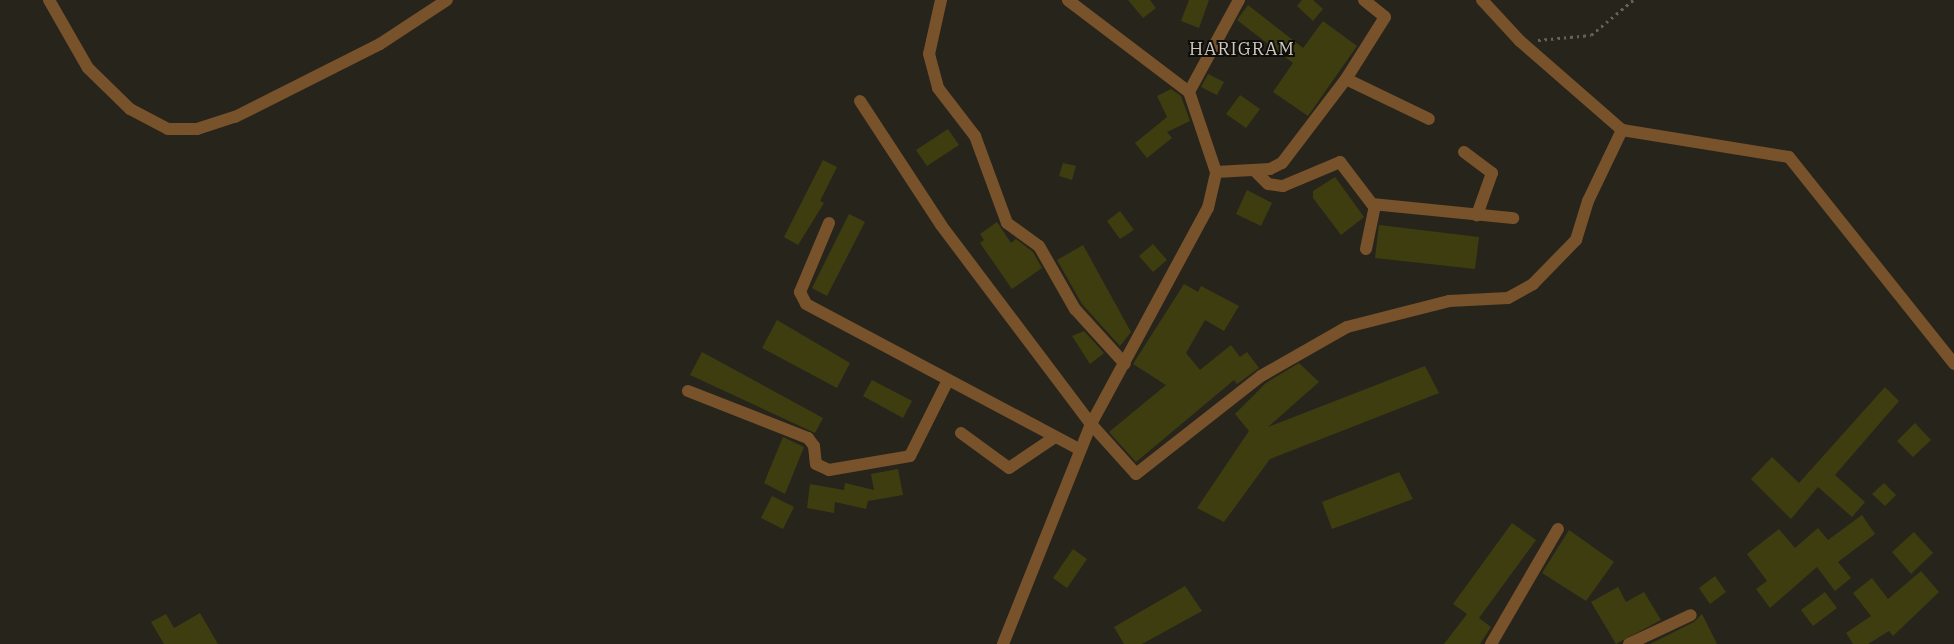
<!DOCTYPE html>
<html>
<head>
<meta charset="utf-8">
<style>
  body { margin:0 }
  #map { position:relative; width:1954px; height:644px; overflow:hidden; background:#27241c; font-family:"IBM Plex Serif",serif }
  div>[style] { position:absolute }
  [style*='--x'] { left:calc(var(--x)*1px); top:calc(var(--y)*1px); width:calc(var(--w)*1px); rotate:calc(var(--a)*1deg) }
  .building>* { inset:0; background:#3e3d10 }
  .path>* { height:2.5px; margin-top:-1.25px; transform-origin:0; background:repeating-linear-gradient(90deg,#65625b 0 2.5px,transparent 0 6.5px) }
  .street>* { height:12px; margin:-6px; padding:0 6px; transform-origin:6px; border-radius:6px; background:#78522a }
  span { translate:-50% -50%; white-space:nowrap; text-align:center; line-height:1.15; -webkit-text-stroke:4px #0e0d0a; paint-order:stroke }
  .quarter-label { font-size:18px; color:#cdc9bf; letter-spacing:1px }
</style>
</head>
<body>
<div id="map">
  <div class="building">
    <div style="clip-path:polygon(1128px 0,1150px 0,1156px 8px,1143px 18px)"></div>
    <div style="clip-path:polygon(1189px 0,1209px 0,1199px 28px,1181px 21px)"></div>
    <div style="clip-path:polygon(1302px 0,1313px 0,1323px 9px,1313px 21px,1297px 6px)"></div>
    <div style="clip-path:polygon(1248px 5px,1303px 48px,1323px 21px,1357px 46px,1308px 116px,1273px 92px,1293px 63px,1237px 20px)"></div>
    <div style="clip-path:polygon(1208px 74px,1224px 82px,1217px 95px,1201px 87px)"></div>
    <div style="clip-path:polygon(1171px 89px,1181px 96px,1190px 121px,1167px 132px,1172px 138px,1147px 158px,1135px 143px,1167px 117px,1157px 96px)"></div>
    <div style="clip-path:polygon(1240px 95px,1260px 109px,1246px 128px,1226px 114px)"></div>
    <div style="clip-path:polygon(948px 129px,959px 145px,927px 166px,916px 150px)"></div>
    <div style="clip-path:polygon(823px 160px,837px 167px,820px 201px,824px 203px,798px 245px,784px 237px)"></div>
    <div style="clip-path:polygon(1063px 163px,1076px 166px,1072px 180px,1059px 176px)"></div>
    <div style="clip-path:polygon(1335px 177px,1364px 217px,1341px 235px,1313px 198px,1313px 191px)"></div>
    <div style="clip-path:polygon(1247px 190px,1272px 203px,1261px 226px,1236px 214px)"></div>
    <div style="clip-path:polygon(1120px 211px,1134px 230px,1120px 239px,1107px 221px)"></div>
    <div style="clip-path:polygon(849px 214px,865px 222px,827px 296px,812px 288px)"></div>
    <div style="clip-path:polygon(997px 222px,1011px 243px,1016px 239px,1033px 252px,1042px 268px,1012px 289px,980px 243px,984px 240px,980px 234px)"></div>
    <div style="clip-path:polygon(1379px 225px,1479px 237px,1475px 269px,1375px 258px)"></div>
    <div style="clip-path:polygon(1153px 244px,1167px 260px,1153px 272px,1139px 256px)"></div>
    <div style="clip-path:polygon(1083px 245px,1131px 332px,1120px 346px,1082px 304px,1057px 260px)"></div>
    <div style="clip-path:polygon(1184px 284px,1198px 292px,1201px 286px,1239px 306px,1224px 331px,1205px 320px,1186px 353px,1200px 370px,1231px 345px,1240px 357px,1247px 352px,1259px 368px,1237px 384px,1234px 380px,1136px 462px,1109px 432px,1166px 385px,1133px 364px)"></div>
    <div style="clip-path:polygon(777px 320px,850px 363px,837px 388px,762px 348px)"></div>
    <div style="clip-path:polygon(1084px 331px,1104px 353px,1090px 364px,1072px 336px)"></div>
    <div style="clip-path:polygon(702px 352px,823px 418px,815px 433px,690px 375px)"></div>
    <div style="clip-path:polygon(1299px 363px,1319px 382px,1268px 427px,1425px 366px,1439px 393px,1270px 459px,1224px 522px,1197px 508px,1249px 431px,1235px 414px,1266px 383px)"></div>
    <div style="clip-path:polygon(872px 380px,912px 401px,903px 418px,863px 396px)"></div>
    <div style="clip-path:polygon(1885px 387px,1899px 401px,1835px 475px,1865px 502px,1852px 517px,1818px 487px,1791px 519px,1751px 479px,1772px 457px,1799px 483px)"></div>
    <div style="clip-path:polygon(1915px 423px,1931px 440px,1913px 457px,1897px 441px)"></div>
    <div style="clip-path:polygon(783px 437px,804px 447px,785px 494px,764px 483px)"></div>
    <div style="clip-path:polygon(898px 469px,903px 495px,868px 501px,866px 509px,835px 502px,834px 513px,807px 508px,810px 484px,844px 490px,845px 483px,874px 490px,871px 474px)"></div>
    <div style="clip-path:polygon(1399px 472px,1413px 499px,1332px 529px,1322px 502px)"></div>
    <div style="clip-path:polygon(1884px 483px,1896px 495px,1885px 506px,1872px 494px)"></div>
    <div style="clip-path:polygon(772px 496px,794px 507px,783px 529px,761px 518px)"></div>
    <div style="clip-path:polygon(1862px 515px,1875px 534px,1838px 562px,1851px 578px,1835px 591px,1817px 567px,1770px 608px,1756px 589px,1767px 581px,1747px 554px,1779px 529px,1795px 548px,1818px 528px,1828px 540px)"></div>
    <div style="clip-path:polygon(1512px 523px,1536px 540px,1479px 618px,1491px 627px,1480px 644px,1444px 644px,1467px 614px,1453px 604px)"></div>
    <div style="clip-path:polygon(1569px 530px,1614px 562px,1586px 601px,1542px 573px)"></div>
    <div style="clip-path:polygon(1914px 532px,1933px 553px,1911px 574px,1892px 552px)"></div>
    <div style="clip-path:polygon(1073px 549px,1087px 559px,1067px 588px,1053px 578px)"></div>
    <div style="clip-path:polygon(1921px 571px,1939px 592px,1893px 636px,1889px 631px,1868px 644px,1853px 644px,1846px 633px,1871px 616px,1853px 593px,1872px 578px,1888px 599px)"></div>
    <div style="clip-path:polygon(1715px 576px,1726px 592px,1710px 604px,1699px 588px)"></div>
    <div style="clip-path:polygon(1185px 586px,1202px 611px,1142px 644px,1124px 644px,1114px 627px)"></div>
    <div style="clip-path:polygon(1618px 587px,1626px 602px,1644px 592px,1661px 620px,1616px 644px,1591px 602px)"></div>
    <div style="clip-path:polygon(1825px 592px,1837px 608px,1813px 626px,1801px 610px)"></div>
    <div style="clip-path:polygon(200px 613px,218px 644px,164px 644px,151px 622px,166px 614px,174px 628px)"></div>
    <div style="clip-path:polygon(1702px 614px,1717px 644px,1650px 644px,1694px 622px)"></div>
  </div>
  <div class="path">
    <div style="--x:1538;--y:40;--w:53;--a:-5.4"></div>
    <div style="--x:1591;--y:35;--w:55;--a:-39.8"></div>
  </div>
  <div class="street">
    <div style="--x:49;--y:0;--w:78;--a:60.2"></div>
    <div style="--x:88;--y:68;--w:59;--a:44.3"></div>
    <div style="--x:130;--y:109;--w:43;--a:27.8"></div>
    <div style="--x:168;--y:129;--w:29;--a:0"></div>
    <div style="--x:197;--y:129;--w:40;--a:-18"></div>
    <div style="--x:235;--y:117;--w:162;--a:-26.7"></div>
    <div style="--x:380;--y:44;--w:80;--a:-33.3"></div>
    <div style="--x:941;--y:0;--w:55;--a:102.5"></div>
    <div style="--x:929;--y:54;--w:35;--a:75"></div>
    <div style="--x:938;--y:88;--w:61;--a:52.4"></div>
    <div style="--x:975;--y:136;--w:93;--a:69.8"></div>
    <div style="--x:1007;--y:223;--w:39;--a:36"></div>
    <div style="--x:1039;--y:246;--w:73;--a:60.3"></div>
    <div style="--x:1075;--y:309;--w:74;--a:47.7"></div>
    <div style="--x:1482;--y:0;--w:56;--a:47.2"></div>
    <div style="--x:1520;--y:41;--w:135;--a:41.1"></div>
    <div style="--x:1622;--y:130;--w:169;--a:9.2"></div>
    <div style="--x:1789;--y:157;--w:265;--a:51.4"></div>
    <div style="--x:1346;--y:79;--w:73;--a:-57.8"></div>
    <div style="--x:1385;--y:17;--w:27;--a:-141"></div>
    <div style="--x:1189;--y:92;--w:105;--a:-61.5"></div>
    <div style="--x:860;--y:101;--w:148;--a:56.8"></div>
    <div style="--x:941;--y:225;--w:249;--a:53"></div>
    <div style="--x:1091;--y:424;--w:67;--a:48"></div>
    <div style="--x:1136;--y:474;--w:159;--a:-38.1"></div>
    <div style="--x:1261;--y:376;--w:99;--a:-29.7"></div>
    <div style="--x:1347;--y:327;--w:105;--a:-14.3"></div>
    <div style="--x:1449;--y:301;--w:59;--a:-2.9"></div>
    <div style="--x:1508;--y:298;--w:29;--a:-29"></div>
    <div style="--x:1533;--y:284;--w:62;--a:-45.7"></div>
    <div style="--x:1576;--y:240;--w:41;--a:-72.9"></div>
    <div style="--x:1588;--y:201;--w:79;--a:-64.4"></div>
    <div style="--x:1464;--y:152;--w:35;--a:37"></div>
    <div style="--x:1492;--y:173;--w:45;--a:109.7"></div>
    <div style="--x:1255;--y:171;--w:18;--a:45"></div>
    <div style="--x:1268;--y:184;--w:15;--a:8"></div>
    <div style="--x:1283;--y:186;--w:62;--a:-22.8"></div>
    <div style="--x:1340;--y:162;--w:53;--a:52.7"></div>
    <div style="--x:1372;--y:204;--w:142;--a:5.7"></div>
    <div style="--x:1216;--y:172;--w:54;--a:-3.2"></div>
    <div style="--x:1270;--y:169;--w:13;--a:-27"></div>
    <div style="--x:1282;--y:163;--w:106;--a:-52.7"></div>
    <div style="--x:1346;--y:79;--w:92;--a:25.7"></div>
    <div style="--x:829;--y:223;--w:75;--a:112.8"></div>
    <div style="--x:800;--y:292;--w:13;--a:63"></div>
    <div style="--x:806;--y:304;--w:309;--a:28"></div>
    <div style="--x:1366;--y:249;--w:45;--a:-78.4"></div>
    <div style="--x:688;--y:391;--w:129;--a:21.4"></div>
    <div style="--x:808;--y:438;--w:10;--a:53"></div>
    <div style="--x:814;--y:446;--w:18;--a:84"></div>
    <div style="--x:816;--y:464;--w:14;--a:25"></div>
    <div style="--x:829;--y:470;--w:82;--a:-9.8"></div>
    <div style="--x:910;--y:456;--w:83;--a:-63.4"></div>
    <div style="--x:961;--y:433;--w:59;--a:36.1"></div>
    <div style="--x:1009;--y:468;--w:55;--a:-34"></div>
    <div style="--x:1003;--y:644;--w:237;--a:-68.2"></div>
    <div style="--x:1091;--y:424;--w:246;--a:-61.6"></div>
    <div style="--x:1208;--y:208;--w:37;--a:-77"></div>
    <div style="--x:1216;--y:172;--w:84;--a:-108.6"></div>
    <div style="--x:1189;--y:92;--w:152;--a:-142.8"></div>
    <div style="--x:1491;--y:644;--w:133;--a:-59.8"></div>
    <div style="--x:1629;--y:644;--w:68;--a:-25.1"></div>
  </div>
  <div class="quarter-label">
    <span style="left:1242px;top:49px">HARIGRAM</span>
  </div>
</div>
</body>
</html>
